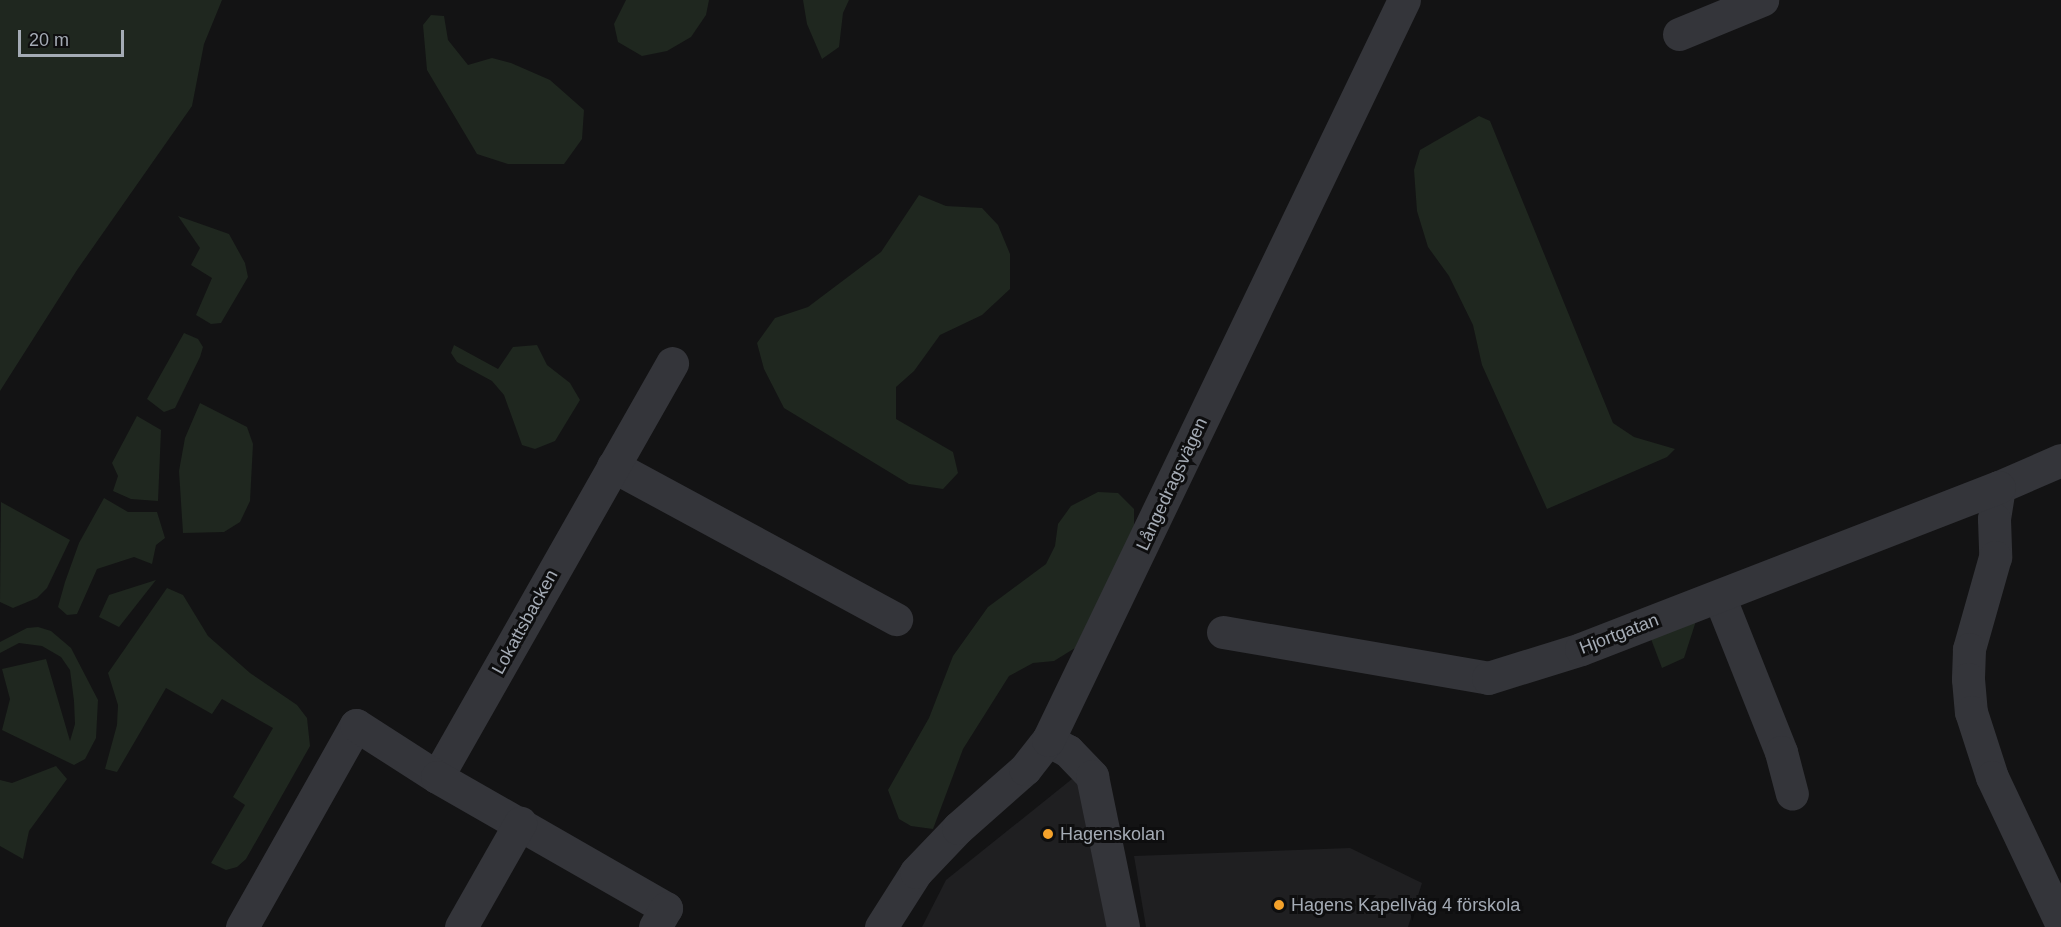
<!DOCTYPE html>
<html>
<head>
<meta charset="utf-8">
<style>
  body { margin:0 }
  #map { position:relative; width:2061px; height:927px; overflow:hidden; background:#131314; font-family:Helvetica,sans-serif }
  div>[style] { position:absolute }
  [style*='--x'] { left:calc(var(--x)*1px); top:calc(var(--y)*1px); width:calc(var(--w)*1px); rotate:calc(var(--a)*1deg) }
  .built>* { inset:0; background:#1f1f21 }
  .green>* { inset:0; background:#1f271f }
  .minor>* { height:33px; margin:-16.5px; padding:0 16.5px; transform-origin:16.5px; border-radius:16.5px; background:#34353a }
  .dots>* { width:16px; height:16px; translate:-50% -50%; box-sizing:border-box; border:3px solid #0e0e0f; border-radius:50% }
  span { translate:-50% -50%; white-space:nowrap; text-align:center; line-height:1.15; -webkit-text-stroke:6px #0e0e0f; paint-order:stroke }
  .street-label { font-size:18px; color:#a4abb5 }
  .poi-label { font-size:18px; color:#a4abb5 }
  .left { translate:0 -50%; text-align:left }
  .scale { position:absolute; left:18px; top:30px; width:106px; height:27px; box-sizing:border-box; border:3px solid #a4abb5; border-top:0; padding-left:8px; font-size:18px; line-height:21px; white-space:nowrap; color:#a4abb5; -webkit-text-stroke:4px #0e0e0f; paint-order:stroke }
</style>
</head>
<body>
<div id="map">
  <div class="built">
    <div style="clip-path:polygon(1072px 779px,1084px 787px,1109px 927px,922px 927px,946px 880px)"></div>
    <div style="clip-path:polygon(1350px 848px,1422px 883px,1408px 927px,1146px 927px,1134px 856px)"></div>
  </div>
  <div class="green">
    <div style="clip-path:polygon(0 0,222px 0,204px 44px,192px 106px,77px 270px,0 391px)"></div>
    <div style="clip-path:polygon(626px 0,709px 0,706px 15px,691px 37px,667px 51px,642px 56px,618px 42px,614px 24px)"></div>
    <div style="clip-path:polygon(803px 0,849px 0,843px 13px,839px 47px,822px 59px,807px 24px)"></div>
    <div style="clip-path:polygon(431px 15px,444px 16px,448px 40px,468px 65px,492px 58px,511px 63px,550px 80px,584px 110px,582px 139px,564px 164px,508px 164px,477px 154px,427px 70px,423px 25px)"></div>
    <div style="clip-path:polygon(1479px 116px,1490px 121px,1613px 423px,1634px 437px,1675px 449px,1667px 457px,1547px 509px,1482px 365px,1473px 325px,1449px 276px,1428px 247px,1417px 211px,1414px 170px,1420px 150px)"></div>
    <div style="clip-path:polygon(919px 195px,946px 206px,982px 208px,998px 225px,1010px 254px,1010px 289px,982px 315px,940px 335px,914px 371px,896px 387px,896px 419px,953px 452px,958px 473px,943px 489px,909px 484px,784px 408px,764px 369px,757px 343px,775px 318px,808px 307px,881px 252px)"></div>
    <div style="clip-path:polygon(178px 216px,229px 234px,245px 263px,248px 277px,221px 323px,211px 324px,196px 315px,212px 278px,191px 265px,200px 248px)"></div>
    <div style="clip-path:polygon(184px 333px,198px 339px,203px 347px,200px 357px,175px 408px,164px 412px,147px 399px)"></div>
    <div style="clip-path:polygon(454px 345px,498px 369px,513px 347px,537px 345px,547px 365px,570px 383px,580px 400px,555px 441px,535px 449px,522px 445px,504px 395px,492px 381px,457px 362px,451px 353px)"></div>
    <div style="clip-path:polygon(200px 403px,247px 427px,253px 444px,250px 501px,240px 522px,224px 532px,183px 533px,179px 471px,185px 438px)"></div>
    <div style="clip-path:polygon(137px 416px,161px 430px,158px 501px,131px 499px,113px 491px,118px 476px,112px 463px)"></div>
    <div style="clip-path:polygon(1098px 492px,1118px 493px,1134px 509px,1134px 528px,1075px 648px,1054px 661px,1033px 663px,1009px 676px,963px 749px,933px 829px,911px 826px,899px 819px,888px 790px,929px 718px,953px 656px,988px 607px,1046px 564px,1055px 546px,1058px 524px,1071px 506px)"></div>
    <div style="clip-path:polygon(104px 498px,128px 512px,157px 512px,165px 538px,156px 545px,152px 564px,134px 557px,97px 569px,77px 614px,67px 615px,58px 607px,65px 582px,79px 543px)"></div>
    <div style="clip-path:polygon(1px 502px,70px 540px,47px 588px,37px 598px,13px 608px,0 602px)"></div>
    <div style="clip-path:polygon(156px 580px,119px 627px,99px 617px,109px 595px)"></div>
    <div style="clip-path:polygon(167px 588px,183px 595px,208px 636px,250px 673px,297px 705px,307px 718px,310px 746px,246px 859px,237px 867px,226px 870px,211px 863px,245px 805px,233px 797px,273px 728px,222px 699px,212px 714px,166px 688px,117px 772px,105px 769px,117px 725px,118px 705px,108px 673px)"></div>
    <div style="clip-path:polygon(1696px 621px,1684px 658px,1662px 668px,1651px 639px)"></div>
    <div style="clip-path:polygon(38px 627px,51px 631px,71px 648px,98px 700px,96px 738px,85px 759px,74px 765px,2px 730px,10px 699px,2px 669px,46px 659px,70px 741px,75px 724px,74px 701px,70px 670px,61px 657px,42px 646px,19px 643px,0 653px,0 642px,27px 628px)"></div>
    <div style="clip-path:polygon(56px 766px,67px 779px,29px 831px,23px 859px,0 846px,0 780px,12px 783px)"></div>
  </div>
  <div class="minor">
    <div style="--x:1679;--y:34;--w:90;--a:-22.3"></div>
    <div style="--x:2061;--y:460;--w:68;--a:156.5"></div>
    <div style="--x:1999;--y:487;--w:32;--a:99"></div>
    <div style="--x:1994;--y:519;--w:38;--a:88"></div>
    <div style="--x:1995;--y:557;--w:96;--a:105.8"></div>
    <div style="--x:1969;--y:649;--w:30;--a:92"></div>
    <div style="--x:1968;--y:679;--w:33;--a:85"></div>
    <div style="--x:1971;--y:712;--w:68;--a:72.1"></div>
    <div style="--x:1992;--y:777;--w:161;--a:64.7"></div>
    <div style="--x:613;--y:466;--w:322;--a:28.4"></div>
    <div style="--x:1719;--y:596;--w:168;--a:68.3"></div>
    <div style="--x:1781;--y:752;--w:43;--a:75.3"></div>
    <div style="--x:1223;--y:632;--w:269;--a:9.8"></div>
    <div style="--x:1488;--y:678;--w:97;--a:-17.3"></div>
    <div style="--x:1581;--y:649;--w:448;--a:-21.2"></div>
    <div style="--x:1048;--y:740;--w:23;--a:29"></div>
    <div style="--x:1068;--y:751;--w:35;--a:46"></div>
    <div style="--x:1092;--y:776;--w:154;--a:78.4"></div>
    <div style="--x:437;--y:777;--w:476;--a:-60.4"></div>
    <div style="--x:242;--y:927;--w:232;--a:-60.6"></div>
    <div style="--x:356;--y:725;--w:96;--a:32.7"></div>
    <div style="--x:437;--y:777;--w:264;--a:29.8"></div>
    <div style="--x:666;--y:908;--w:22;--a:120"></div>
    <div style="--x:461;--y:927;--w:120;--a:-60.4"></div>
    <div style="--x:881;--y:927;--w:65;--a:-57.5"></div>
    <div style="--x:916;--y:872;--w:61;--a:-46.3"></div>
    <div style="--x:958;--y:828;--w:89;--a:-41.4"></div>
    <div style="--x:1025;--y:769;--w:37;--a:-52"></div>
    <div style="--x:1048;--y:740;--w:821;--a:-64.31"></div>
  </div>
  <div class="dots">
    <div style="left:1048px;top:834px;background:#f4a22b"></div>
    <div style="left:1279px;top:905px;background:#f4a22b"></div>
  </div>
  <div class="street-label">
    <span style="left:1172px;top:484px;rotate:-65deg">Långedragsvägen</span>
    <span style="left:525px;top:622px;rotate:-61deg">Lokattsbacken</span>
    <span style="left:1619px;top:634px;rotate:-21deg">Hjortgatan</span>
  </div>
  <div class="poi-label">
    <span class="left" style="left:1060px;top:834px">Hagenskolan</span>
    <span class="left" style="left:1291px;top:905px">Hagens Kapellväg 4 förskola</span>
  </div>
  <div class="scale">20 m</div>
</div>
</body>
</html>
